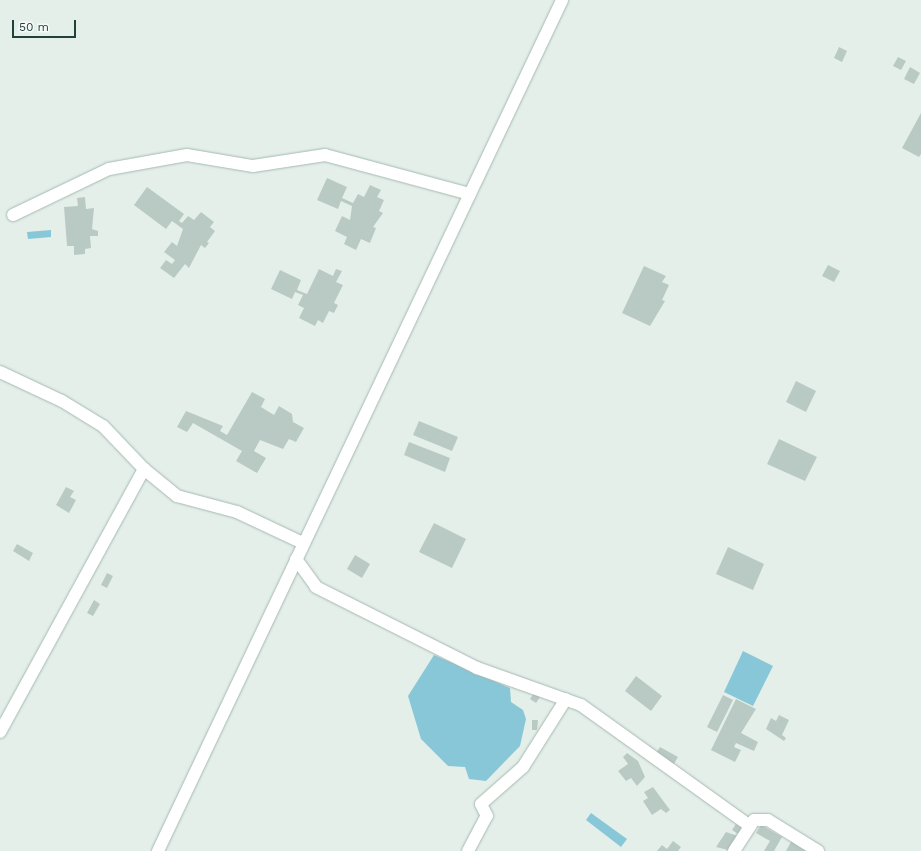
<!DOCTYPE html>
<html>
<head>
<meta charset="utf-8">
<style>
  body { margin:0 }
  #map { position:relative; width:921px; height:851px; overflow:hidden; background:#e4efea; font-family:"Work Sans",sans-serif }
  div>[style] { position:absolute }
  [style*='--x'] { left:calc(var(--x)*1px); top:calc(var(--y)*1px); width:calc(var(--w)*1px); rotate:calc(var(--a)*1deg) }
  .water>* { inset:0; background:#88c7d7 }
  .building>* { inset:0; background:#b9cac4 }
  .roads { filter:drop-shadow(0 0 1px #a6b8b2) drop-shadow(0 0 1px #a6b8b2) }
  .minor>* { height:12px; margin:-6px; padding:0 6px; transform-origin:6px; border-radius:6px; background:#fff }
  span { translate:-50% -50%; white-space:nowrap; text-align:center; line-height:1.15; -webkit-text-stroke:3px #f5faf8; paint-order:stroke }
  .scale { position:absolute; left:12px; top:20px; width:64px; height:18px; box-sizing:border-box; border:2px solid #21423b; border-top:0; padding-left:5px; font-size:12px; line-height:14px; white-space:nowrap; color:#21423b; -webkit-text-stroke:3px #f5faf8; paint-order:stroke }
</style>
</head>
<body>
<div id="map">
  <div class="water">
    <div style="clip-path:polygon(51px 230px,51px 237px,28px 239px,27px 232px)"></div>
    <div style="clip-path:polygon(743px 651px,773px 666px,753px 706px,724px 692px)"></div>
    <div style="clip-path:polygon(434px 655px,510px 688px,511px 702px,523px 710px,526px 719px,520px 746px,486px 781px,469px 779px,465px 767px,448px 766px,421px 739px,408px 696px)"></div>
    <div style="clip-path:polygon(591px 813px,627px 839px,621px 847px,586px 820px)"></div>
  </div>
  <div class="building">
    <div style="clip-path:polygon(839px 47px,847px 51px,842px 62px,834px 58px)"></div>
    <div style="clip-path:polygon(898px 57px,906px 61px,901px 70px,893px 66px)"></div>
    <div style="clip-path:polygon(910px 67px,920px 73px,914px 84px,904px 79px)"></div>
    <div style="clip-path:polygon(921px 113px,921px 154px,919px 157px,902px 148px)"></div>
    <div style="clip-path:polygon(327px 178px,347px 187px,342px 198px,353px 203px,358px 194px,364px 197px,370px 185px,381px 190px,377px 197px,384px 200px,379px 211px,383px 213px,373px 227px,376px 228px,370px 243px,361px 239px,356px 250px,344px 244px,347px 237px,335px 231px,342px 216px,350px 220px,352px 206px,341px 201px,338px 209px,317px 200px)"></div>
    <div style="clip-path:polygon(147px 187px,184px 214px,179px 221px,182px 223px,188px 216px,194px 220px,201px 212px,214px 222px,210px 227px,215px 231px,207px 242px,209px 243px,205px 248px,201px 245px,189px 268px,185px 264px,174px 278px,160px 268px,166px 260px,172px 264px,175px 260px,164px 252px,172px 242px,177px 246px,183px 229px,172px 221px,166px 229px,134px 205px)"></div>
    <div style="clip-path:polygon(85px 197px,86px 209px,94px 208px,92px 229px,98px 231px,98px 236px,90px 236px,91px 248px,85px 249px,85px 254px,74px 255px,74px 246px,67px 246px,64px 207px,78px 206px,77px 198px)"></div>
    <div style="clip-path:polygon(828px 265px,840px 271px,834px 282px,822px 276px)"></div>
    <div style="clip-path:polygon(644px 266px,666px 276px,662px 282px,669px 285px,662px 300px,665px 301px,650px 326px,622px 313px)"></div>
    <div style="clip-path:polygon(319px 269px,333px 276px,336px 269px,342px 271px,336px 282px,343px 285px,334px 303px,338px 305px,334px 313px,329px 311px,323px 323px,318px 320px,315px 326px,299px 318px,304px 308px,298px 305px,303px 295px,295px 292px,292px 299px,271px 289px,280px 270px,301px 280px,297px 290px,307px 294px)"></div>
    <div style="clip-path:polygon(796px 381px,816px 391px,806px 412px,786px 402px)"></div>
    <div style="clip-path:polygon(252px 392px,265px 399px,261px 407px,274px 415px,279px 406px,292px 414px,293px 422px,304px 428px,296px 442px,289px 439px,283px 449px,260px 440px,254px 451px,266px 458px,257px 473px,236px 461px,242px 451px,193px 423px,187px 432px,177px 427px,186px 411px,223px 426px,220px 431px,227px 435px)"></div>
    <div style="clip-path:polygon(419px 421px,458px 437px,452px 451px,413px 435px)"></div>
    <div style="clip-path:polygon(779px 439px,817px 457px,805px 481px,767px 464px)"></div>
    <div style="clip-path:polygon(409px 442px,450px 458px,445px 472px,404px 455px)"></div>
    <div style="clip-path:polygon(66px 487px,74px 491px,70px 497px,76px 500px,69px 513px,56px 505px)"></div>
    <div style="clip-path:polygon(434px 523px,466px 539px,452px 568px,419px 552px)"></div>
    <div style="clip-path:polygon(17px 544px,33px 553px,29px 561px,13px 551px)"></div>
    <div style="clip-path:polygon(728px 547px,764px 564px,753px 590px,716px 574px)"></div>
    <div style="clip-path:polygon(355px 555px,370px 564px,362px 578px,347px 569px)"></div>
    <div style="clip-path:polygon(107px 573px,113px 576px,107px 588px,101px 585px)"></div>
    <div style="clip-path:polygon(94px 600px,100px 604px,93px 616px,87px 613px)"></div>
    <div style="clip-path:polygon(636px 676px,662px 696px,651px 711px,625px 691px)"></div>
    <div style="clip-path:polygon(534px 693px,540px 697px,536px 703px,530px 699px)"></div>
    <div style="clip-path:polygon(723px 695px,733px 700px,717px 732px,707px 727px)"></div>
    <div style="clip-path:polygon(736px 699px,756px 709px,741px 733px,758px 742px,754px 751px,736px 743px,734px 747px,741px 750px,735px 762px,711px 750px)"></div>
    <div style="clip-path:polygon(779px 715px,789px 720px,782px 735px,786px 738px,784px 741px,766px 729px,771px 718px,776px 721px)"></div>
    <div style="clip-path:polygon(532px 720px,538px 720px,537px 730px,532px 730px)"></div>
    <div style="clip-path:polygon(660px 747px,678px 757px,672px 767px,654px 756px)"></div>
    <div style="clip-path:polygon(627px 753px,638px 761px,645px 777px,637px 786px,631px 778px,626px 781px,618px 771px,628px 764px,623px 757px)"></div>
    <div style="clip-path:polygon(653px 787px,670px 810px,666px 813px,661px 809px,652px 815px,643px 801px,648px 798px,644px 792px)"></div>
    <div style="clip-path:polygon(736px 824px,742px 828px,738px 834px,732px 830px)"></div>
    <div style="clip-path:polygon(761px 825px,782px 837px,774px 851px,764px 851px,770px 841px,756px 833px)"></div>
    <div style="clip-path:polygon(726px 832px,741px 837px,732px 851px,716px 847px)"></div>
    <div style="clip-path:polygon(792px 840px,796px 845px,806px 851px,786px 851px)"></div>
    <div style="clip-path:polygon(673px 841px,681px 847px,678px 851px,657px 851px,662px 845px,667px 849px)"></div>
  </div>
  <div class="roads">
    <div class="minor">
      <div style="--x:13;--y:215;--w:106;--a:-25.6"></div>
      <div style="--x:109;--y:169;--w:79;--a:-10.2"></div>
      <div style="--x:187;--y:155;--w:67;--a:9.5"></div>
      <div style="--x:253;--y:166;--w:73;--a:-8.7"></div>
      <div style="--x:325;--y:155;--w:150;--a:15.1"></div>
      <div style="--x:0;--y:372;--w:68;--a:25.1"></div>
      <div style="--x:62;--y:401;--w:48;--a:31.4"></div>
      <div style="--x:103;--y:426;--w:59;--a:46.4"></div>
      <div style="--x:144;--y:469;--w:43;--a:39.3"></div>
      <div style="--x:177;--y:496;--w:62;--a:14.9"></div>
      <div style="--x:237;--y:512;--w:73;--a:25.2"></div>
      <div style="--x:296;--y:559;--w:34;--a:54"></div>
      <div style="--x:316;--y:587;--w:180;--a:26.7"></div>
      <div style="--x:477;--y:668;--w:110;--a:19.6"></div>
      <div style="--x:581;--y:705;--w:208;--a:35.6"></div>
      <div style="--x:0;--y:732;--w:300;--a:-61.3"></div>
      <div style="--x:158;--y:851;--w:942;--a:-64.6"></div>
      <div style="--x:468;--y:851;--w:40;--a:-62"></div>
      <div style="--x:487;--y:816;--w:13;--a:-117"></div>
      <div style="--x:481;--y:804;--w:56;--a:-41.4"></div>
      <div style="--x:523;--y:767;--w:80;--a:-57.7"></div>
      <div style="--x:734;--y:851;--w:37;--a:-57"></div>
      <div style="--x:754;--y:820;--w:14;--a:0"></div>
      <div style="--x:768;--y:820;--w:59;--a:31.8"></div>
    </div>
  </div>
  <div class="scale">50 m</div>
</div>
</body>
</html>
